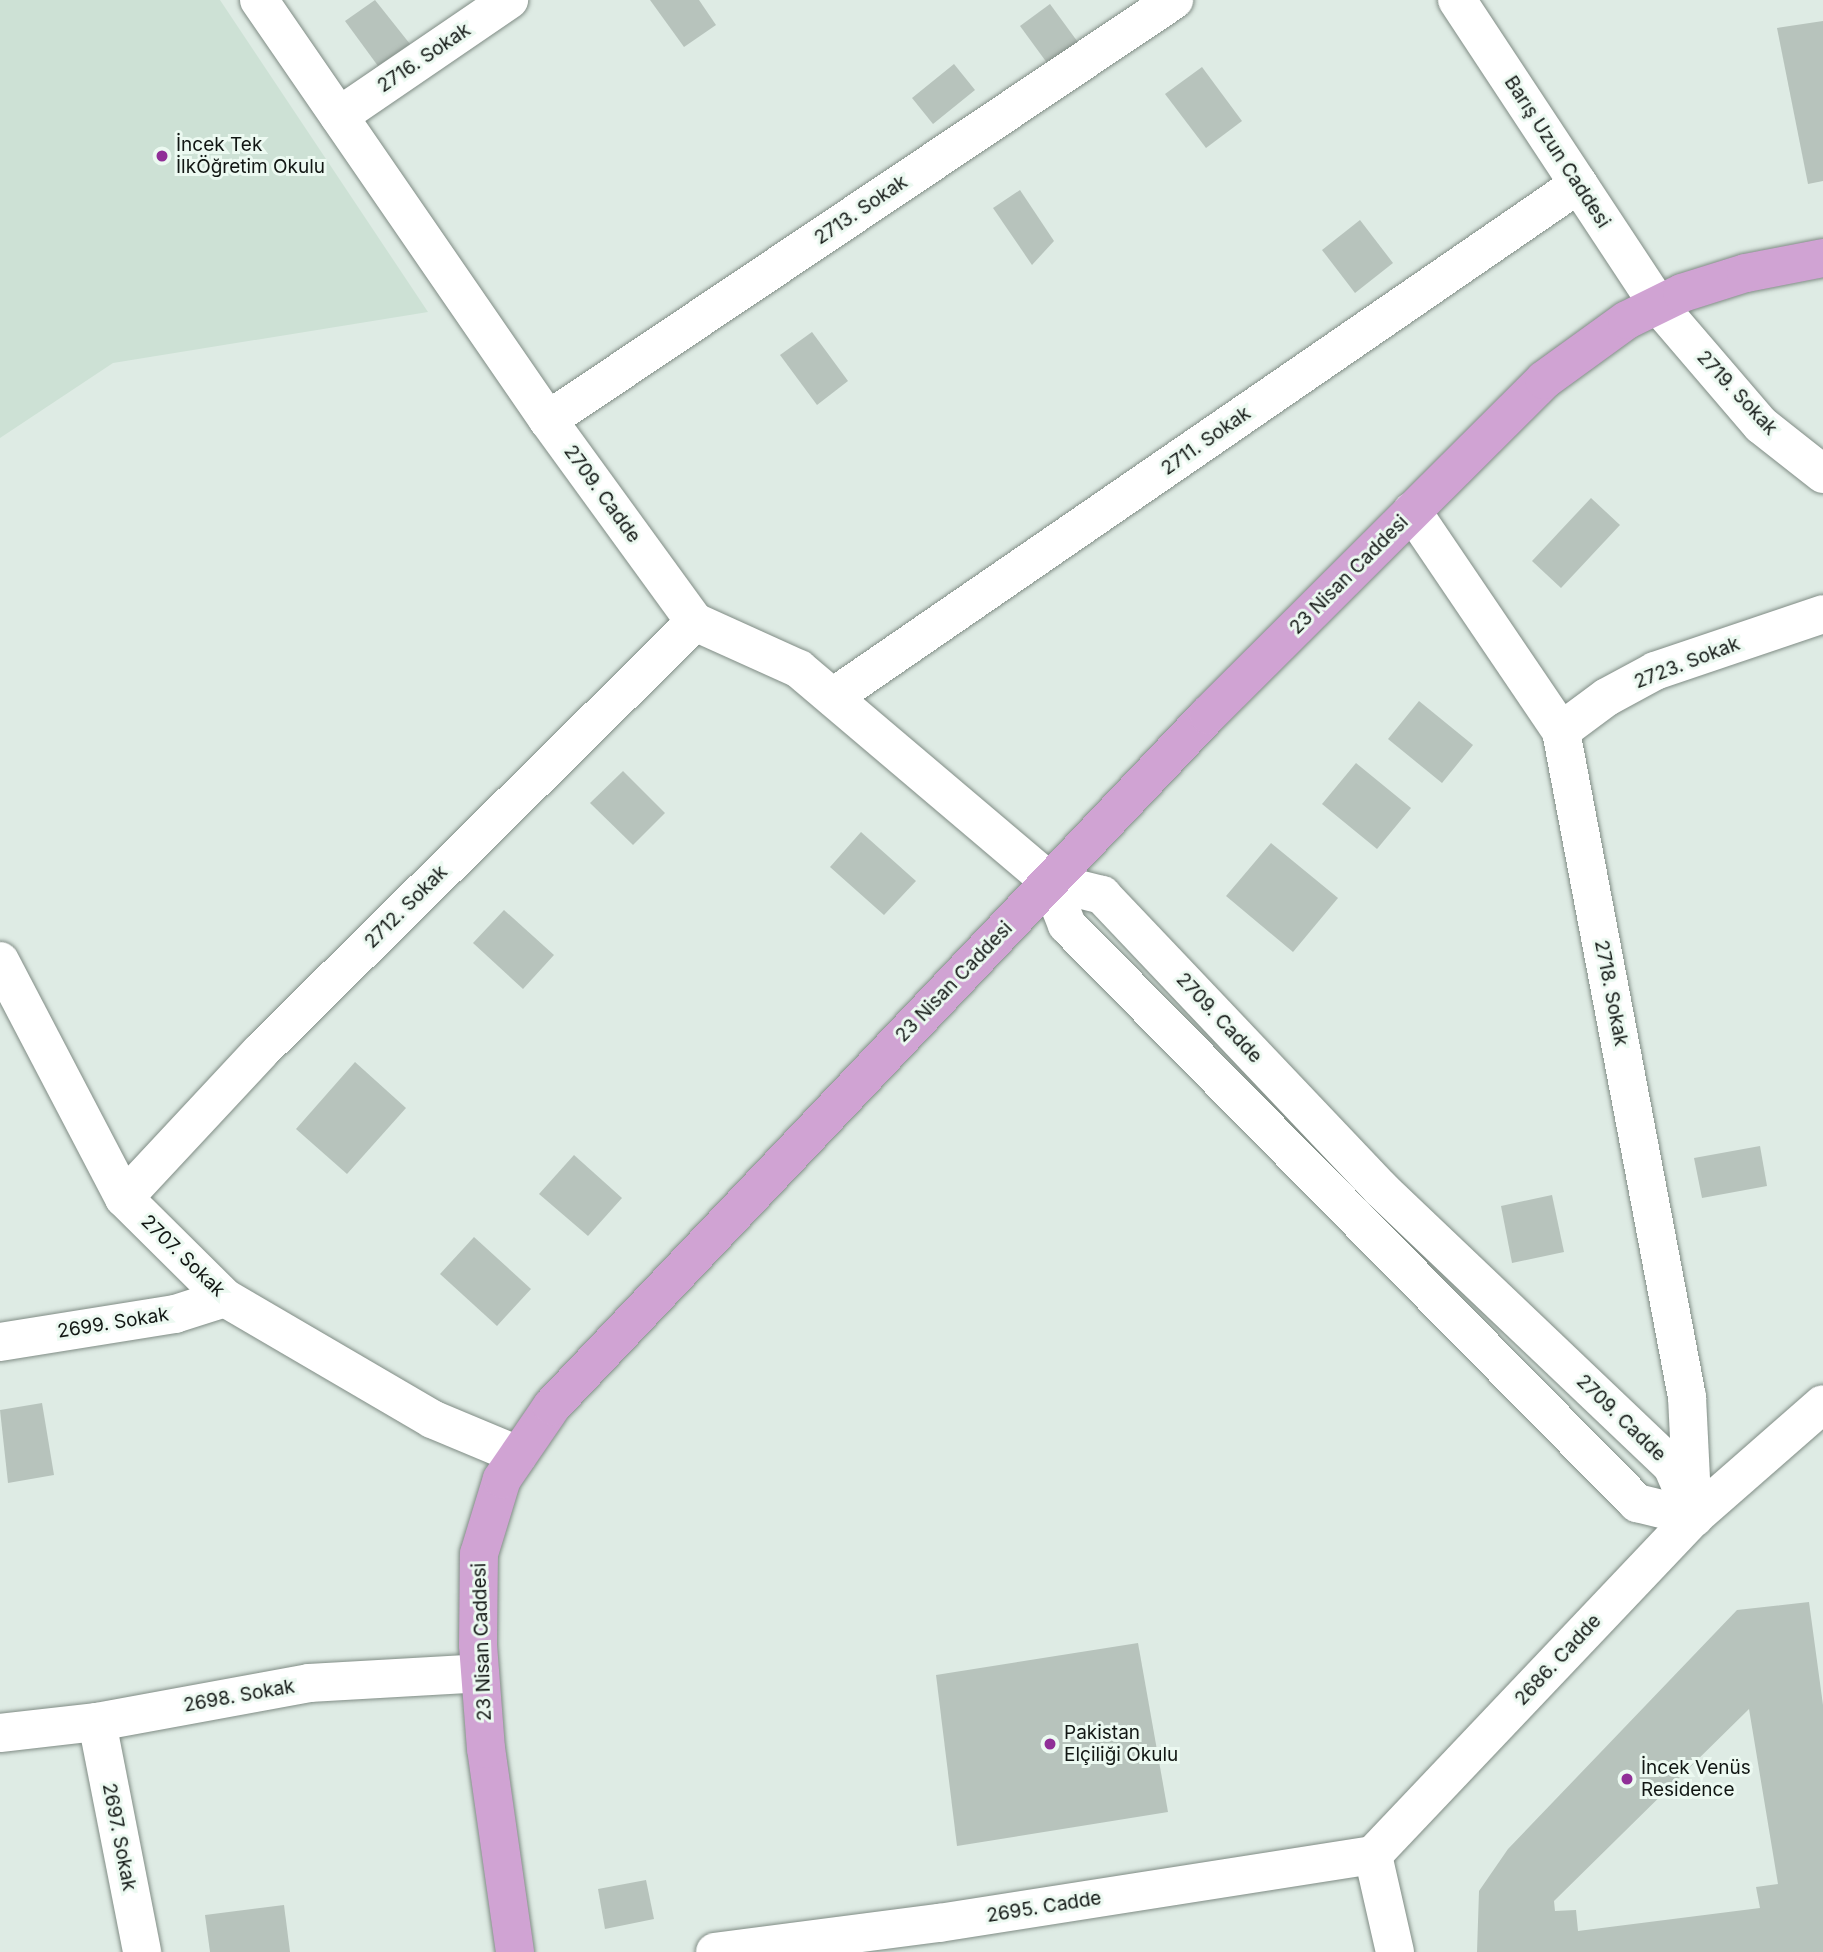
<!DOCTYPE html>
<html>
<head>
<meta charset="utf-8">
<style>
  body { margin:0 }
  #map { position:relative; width:1823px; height:1952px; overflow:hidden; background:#deebe4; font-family:Inter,sans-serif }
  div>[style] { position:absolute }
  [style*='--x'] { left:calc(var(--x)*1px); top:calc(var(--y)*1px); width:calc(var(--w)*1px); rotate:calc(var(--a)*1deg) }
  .built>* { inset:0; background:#cde1d5 }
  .building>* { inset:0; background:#b7c3bc }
  .roads { filter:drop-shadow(0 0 2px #808c85) drop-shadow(0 0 2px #808c85) }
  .minor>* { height:38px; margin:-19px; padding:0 19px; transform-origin:19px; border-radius:19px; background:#fff }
  .major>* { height:38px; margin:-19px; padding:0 19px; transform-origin:19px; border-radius:19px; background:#d0a3d3 }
  .dots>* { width:19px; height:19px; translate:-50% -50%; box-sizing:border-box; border:4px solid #ecf9f1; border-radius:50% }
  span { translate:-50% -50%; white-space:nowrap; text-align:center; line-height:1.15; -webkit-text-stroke:6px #ecf9f1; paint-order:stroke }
  .street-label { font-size:19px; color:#121714 }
  .poi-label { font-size:19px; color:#121714 }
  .left { translate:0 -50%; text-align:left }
</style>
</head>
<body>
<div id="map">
  <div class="built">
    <div style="clip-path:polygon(0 0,220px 0,428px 312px,113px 363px,0 438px)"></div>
  </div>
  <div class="building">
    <div style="clip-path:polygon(375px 0,410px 44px,378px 66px,345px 21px)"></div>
    <div style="clip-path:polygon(650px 0,699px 0,716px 25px,684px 47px)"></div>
    <div style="clip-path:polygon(1050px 4px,1080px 45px,1050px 67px,1020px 26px)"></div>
    <div style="clip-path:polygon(1823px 21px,1823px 181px,1808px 184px,1777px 28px)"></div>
    <div style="clip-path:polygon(954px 64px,975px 90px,933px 124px,912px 98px)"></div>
    <div style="clip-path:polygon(1202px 67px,1242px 121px,1206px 148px,1165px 94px)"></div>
    <div style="clip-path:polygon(1020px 190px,1054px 241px,1032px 265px,993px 208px)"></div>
    <div style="clip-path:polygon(1360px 220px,1393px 263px,1355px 293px,1322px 250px)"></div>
    <div style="clip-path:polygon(812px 332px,848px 381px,817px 405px,780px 355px)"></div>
    <div style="clip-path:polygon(1591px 498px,1620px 525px,1561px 588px,1532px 561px)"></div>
    <div style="clip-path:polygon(1419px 701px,1473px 745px,1442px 783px,1388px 739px)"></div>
    <div style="clip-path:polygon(1356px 763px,1411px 808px,1377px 849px,1322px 804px)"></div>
    <div style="clip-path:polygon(623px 771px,665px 813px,633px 845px,590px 803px)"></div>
    <div style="clip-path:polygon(861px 832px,916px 881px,884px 915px,830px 867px)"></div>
    <div style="clip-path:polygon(1271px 843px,1338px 898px,1293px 952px,1226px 896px)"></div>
    <div style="clip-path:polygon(504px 910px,554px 955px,523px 989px,473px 943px)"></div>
    <div style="clip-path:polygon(355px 1062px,406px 1108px,347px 1174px,296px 1129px)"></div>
    <div style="clip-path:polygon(1760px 1146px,1767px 1186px,1702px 1198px,1694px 1158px)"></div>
    <div style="clip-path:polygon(574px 1155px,622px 1198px,588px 1236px,539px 1194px)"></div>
    <div style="clip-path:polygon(1552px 1195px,1564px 1252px,1512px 1263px,1501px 1206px)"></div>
    <div style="clip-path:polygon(474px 1237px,531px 1289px,497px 1326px,440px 1274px)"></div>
    <div style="clip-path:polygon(42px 1403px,54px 1475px,8px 1483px,0 1410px)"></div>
    <div style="clip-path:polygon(evenodd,1809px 1602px,1823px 1705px,1823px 1952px,1477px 1952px,1479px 1891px,1508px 1849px,1737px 1610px,1809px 1602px,1749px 1709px,1778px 1884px,1756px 1887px,1760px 1908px,1578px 1931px,1576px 1910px,1555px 1911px,1554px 1901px,1749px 1709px)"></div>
    <div style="clip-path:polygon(1138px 1643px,1168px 1812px,957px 1846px,936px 1675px)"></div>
    <div style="clip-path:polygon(646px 1880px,654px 1919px,605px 1929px,598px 1889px)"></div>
    <div style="clip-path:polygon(284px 1905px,290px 1952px,210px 1952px,205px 1915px)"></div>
  </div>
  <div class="roads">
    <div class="minor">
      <div style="--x:259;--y:0;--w:510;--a:55.47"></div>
      <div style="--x:548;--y:420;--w:250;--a:54"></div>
      <div style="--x:695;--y:622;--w:114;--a:24.3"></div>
      <div style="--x:799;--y:669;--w:329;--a:40.3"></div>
      <div style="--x:1050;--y:882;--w:54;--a:14"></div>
      <div style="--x:1102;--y:895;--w:405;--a:46.5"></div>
      <div style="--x:1381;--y:1189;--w:402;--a:43.6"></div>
      <div style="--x:1672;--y:1466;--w:56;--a:66.7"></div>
      <div style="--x:1457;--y:0;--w:365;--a:56.6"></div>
      <div style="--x:1658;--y:305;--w:158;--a:49.4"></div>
      <div style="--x:1761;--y:425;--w:79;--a:38.3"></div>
      <div style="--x:339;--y:116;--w:206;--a:-34.3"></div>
      <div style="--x:548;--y:420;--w:754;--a:-33.86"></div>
      <div style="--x:1412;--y:511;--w:266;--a:55.9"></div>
      <div style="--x:1561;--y:731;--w:678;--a:79.29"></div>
      <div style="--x:1687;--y:1397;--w:101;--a:87.2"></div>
      <div style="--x:833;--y:697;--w:905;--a:-34.52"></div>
      <div style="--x:1561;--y:731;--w:57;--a:-36.5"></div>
      <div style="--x:1607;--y:697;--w:55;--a:-28.4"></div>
      <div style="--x:1655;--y:671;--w:177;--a:-18.7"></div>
      <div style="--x:1050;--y:882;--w:46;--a:68.4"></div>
      <div style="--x:1067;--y:925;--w:812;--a:45.4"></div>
      <div style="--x:1637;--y:1503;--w:59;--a:13.8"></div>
      <div style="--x:0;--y:961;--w:267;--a:62.4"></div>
      <div style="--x:124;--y:1198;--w:142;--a:44.7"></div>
      <div style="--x:225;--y:1298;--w:240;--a:30.3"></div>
      <div style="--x:432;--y:1419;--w:93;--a:22.7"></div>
      <div style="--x:124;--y:1198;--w:200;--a:-47"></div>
      <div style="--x:260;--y:1052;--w:612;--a:-44.67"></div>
      <div style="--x:0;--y:1342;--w:177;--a:-9.1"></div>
      <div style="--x:175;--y:1314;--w:52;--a:-17.7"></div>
      <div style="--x:97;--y:1722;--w:234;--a:78.9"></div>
      <div style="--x:0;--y:1733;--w:98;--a:-6.5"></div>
      <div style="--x:97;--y:1722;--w:216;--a:-10.4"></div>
      <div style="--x:309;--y:1683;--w:171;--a:-3.3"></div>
      <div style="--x:715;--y:1952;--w:226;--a:-7.4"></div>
      <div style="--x:939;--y:1923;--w:439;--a:-8.9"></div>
      <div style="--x:1395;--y:1952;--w:99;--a:-102.8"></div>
      <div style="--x:1373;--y:1855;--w:466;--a:-46.5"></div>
      <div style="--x:1694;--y:1517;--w:171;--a:-41.2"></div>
    </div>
    <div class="major">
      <div style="--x:515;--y:1952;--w:205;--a:-98.1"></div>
      <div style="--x:486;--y:1749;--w:104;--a:-94.4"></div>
      <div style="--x:478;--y:1645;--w:91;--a:-89.4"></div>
      <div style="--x:479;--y:1554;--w:78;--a:-73"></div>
      <div style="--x:502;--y:1479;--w:88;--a:-55.6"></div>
      <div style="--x:552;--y:1406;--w:953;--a:-46.49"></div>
      <div style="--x:1208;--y:715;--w:474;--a:-44.9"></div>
      <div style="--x:1544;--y:380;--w:102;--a:-35.9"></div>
      <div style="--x:1627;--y:320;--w:61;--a:-26.1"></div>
      <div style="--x:1682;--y:293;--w:67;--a:-17.4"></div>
      <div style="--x:1746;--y:273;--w:78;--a:-11"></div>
    </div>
  </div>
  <div class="dots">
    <div style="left:162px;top:156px;background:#902f97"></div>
    <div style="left:1050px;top:1744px;background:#902f97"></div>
    <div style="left:1627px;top:1779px;background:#902f97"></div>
  </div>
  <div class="street-label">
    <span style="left:424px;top:58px;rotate:-34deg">2716. Sokak</span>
    <span style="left:1557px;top:152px;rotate:57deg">Barış Uzun Caddesi</span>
    <span style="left:861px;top:210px;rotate:-34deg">2713. Sokak</span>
    <span style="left:1737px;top:393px;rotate:47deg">2719. Sokak</span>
    <span style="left:1206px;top:441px;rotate:-35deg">2711. Sokak</span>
    <span style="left:602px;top:494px;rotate:54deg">2709. Cadde</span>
    <span style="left:1349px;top:575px;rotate:-45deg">23 Nisan Caddesi</span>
    <span style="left:1687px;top:663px;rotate:-21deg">2723. Sokak</span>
    <span style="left:406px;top:907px;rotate:-45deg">2712. Sokak</span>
    <span style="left:954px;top:982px;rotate:-46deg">23 Nisan Caddesi</span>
    <span style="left:1611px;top:993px;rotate:79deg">2718. Sokak</span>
    <span style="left:1219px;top:1018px;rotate:47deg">2709. Cadde</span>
    <span style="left:183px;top:1256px;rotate:44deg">2707. Sokak</span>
    <span style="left:113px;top:1323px;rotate:-9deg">2699. Sokak</span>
    <span style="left:1621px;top:1418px;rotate:44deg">2709. Cadde</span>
    <span style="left:482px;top:1642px;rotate:-92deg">23 Nisan Caddesi</span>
    <span style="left:1558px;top:1660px;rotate:-47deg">2686. Cadde</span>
    <span style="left:239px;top:1696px;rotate:-10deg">2698. Sokak</span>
    <span style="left:119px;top:1837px;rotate:79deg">2697. Sokak</span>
    <span style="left:1044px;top:1907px;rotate:-9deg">2695. Cadde</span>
  </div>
  <div class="poi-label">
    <span class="left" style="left:176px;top:156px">İncek Tek<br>İlkÖğretim Okulu</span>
    <span class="left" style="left:1064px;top:1744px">Pakistan<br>Elçiliği Okulu</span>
    <span class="left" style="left:1641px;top:1779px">İncek Venüs<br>Residence</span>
  </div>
</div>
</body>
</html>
